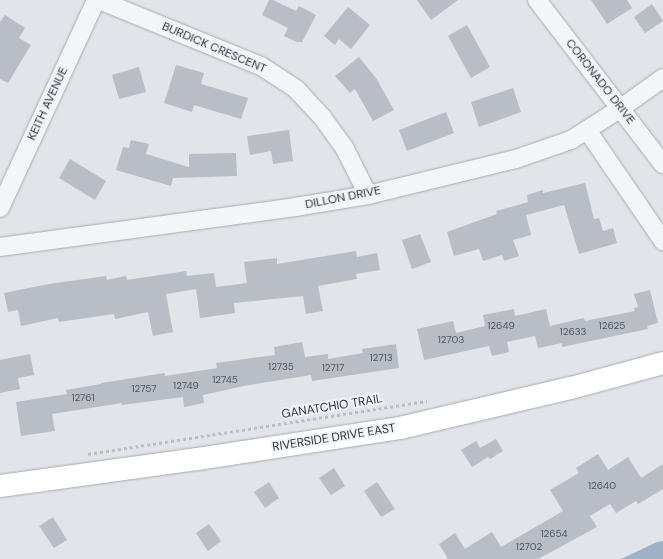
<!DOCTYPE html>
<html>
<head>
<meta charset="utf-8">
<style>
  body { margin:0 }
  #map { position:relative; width:663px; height:559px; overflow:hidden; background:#e1e4e8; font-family:"DM Sans",sans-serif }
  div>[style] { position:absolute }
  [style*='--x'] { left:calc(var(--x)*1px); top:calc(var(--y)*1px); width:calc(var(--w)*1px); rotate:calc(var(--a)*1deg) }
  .water>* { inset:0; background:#9fb2c5 }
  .building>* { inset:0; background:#b9bdc5 }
  .path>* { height:2.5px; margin-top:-1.25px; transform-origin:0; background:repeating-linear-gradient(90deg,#bbbec3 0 3px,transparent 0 6px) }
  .roads { filter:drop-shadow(0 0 1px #a7abb2) drop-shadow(0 0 1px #a7abb2) }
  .minor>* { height:18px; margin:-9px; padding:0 9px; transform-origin:9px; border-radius:9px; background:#f3f5f7 }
  .secondary>* { height:22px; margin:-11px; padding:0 11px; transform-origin:11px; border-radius:11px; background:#fff }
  span { translate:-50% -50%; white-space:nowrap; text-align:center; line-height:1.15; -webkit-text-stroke:4px #f0f3f6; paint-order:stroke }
  .number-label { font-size:10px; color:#4e5560 }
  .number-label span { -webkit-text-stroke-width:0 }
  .street-label { font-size:12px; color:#2b323e }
</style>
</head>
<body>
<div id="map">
  <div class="water">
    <div style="clip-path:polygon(663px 541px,663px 559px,621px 559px,657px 542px)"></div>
  </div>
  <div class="building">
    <div style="clip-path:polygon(269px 0,273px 0,296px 11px,299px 6px,316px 15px,302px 42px,297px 42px,284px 36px,288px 28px,262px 15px)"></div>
    <div style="clip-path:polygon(417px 0,458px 0,431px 20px)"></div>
    <div style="clip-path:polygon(591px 0,627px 0,632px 8px,607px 24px)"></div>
    <div style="clip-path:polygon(652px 4px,663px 21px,645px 33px,634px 17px)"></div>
    <div style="clip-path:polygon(348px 7px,370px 25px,351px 49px,339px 39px,335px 45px,324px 36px)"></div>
    <div style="clip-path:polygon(5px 15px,25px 28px,19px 38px,31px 45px,8px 83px,0 79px,0 22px)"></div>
    <div style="clip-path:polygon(467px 25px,490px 67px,471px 78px,448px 36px)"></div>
    <div style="clip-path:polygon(359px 57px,376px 78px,394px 110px,373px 121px,355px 89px,350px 93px,335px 76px)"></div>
    <div style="clip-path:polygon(176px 65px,204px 73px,201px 84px,248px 98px,241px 119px,194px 105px,192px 112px,164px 103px)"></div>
    <div style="clip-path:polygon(139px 67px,146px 92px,119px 99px,112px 75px)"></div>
    <div style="clip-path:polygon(513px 88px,521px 112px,479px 127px,471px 102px)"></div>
    <div style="clip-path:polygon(446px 112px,454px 133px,407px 151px,399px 130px)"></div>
    <div style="clip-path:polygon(289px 130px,293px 161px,273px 164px,271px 151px,250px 155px,247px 136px)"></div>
    <div style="clip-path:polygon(131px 140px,149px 144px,146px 154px,189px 167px,189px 154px,236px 153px,237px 176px,173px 178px,171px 186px,116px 170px,123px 147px,129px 148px)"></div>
    <div style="clip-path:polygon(70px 159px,106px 181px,95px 200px,59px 178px)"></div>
    <div style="clip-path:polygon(585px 183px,594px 219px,599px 218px,603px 231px,613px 228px,617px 243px,579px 254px,564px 205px,526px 215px,531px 235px,513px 240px,519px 256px,504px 261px,502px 255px,483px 261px,479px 249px,454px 256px,447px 232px,497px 214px,496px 211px,528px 202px,527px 195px,543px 190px,543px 193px)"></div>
    <div style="clip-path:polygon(420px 234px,431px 262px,412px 269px,402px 240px)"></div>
    <div style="clip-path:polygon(356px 251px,357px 257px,377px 253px,380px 270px,356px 274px,357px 279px,318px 286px,323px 311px,306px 314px,303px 296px,234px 303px,235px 313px,200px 318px,196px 289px,166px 294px,173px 332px,153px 336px,148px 312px,115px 319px,114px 314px,59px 322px,58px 318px,21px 326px,18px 310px,8px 312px,4px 293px,49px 284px,106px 276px,107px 280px,126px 276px,127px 280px,186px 271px,187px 276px,214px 273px,216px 287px,247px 283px,244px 262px,277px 258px,277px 264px)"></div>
    <div style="clip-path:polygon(650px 290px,658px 323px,647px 326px,648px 329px,562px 347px,562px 343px,538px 348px,535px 336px,507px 342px,509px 352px,492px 356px,489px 346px,424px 360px,417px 329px,453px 321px,456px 333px,485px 326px,483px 315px,514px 309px,515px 316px,546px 309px,550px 326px,584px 318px,585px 321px,635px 311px,634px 308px,638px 307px,634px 294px)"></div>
    <div style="clip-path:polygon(302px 342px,305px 357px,328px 354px,328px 359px,363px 353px,362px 349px,396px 344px,399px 368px,312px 381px,311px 375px,244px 386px,203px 395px,204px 403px,184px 407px,183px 397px,122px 405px,122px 403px,52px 414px,55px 431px,21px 436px,16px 402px,67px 394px,66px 390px,101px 384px,101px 383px,165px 373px,165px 376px,217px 368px,216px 363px,275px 355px,274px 347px)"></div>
    <div style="clip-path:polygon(30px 354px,34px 375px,18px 378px,20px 389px,0 393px,0 360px)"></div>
    <div style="clip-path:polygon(496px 439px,503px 451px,490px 459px,488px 457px,472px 467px,461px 450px,476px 441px,480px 448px)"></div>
    <div style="clip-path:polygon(598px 454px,608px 470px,628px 457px,641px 478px,663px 464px,663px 489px,638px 504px,636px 501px,616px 513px,610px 504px,590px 516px,597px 527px,538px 559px,448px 559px,439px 544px,455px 533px,465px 549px,492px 532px,501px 547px,563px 511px,550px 490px,579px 473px,576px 468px)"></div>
    <div style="clip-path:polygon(334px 468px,345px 486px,331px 495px,319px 478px)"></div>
    <div style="clip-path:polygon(269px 482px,279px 498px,265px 508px,254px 492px)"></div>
    <div style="clip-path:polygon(377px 482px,395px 509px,381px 517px,364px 491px)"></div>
    <div style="clip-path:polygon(53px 517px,67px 540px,54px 548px,39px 526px)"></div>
    <div style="clip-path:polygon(209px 524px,221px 541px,208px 551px,196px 533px)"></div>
  </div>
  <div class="path">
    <div style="--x:88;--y:454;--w:343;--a:-8.9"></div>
  </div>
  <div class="roads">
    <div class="minor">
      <div style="--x:99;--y:0;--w:175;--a:22.2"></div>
      <div style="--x:261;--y:66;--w:42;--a:33.3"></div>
      <div style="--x:296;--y:89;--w:38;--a:47"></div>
      <div style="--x:322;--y:117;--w:39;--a:54"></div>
      <div style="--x:345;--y:149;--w:51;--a:63.4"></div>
      <div style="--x:537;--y:0;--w:207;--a:52.5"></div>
      <div style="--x:587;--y:130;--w:135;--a:55.6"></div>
      <div style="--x:0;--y:208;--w:229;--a:-65.2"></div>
      <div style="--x:0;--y:247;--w:298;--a:-7.7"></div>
      <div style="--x:295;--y:207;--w:74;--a:-9.3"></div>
      <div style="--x:368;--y:195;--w:152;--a:-13.7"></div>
      <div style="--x:516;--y:159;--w:58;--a:-19.1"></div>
      <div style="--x:571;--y:140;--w:59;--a:-32.6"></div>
      <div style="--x:621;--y:108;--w:52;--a:-35.5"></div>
    </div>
    <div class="secondary">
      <div style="--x:0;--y:486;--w:200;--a:-7.8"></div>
      <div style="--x:198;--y:459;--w:204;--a:-8.7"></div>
      <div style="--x:400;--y:428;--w:176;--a:-13.2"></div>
      <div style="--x:571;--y:388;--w:95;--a:-15.2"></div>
    </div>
  </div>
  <div class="number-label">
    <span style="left:501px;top:326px">12649</span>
    <span style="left:612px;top:326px">12625</span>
    <span style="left:573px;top:332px">12633</span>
    <span style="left:451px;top:340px">12703</span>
    <span style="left:381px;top:358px">12713</span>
    <span style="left:281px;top:367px">12735</span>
    <span style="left:333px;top:368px">12717</span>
    <span style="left:225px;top:380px">12745</span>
    <span style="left:186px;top:386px">12749</span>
    <span style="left:144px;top:389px">12757</span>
    <span style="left:83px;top:398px">12761</span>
    <span style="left:602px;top:486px">12640</span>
    <span style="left:554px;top:534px">12654</span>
    <span style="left:529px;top:547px">12702</span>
  </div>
  <div class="street-label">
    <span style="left:214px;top:48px;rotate:23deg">BURDICK CRESCENT</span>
    <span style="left:600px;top:82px;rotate:52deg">CORONADO DRIVE</span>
    <span style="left:48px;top:104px;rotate:-65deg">KEITH AVENUE</span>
    <span style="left:343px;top:198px;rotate:-11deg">DILLON DRIVE</span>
    <span style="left:332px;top:407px;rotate:-9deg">GANATCHIO TRAIL</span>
    <span style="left:334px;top:438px;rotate:-9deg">RIVERSIDE DRIVE EAST</span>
  </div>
</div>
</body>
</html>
